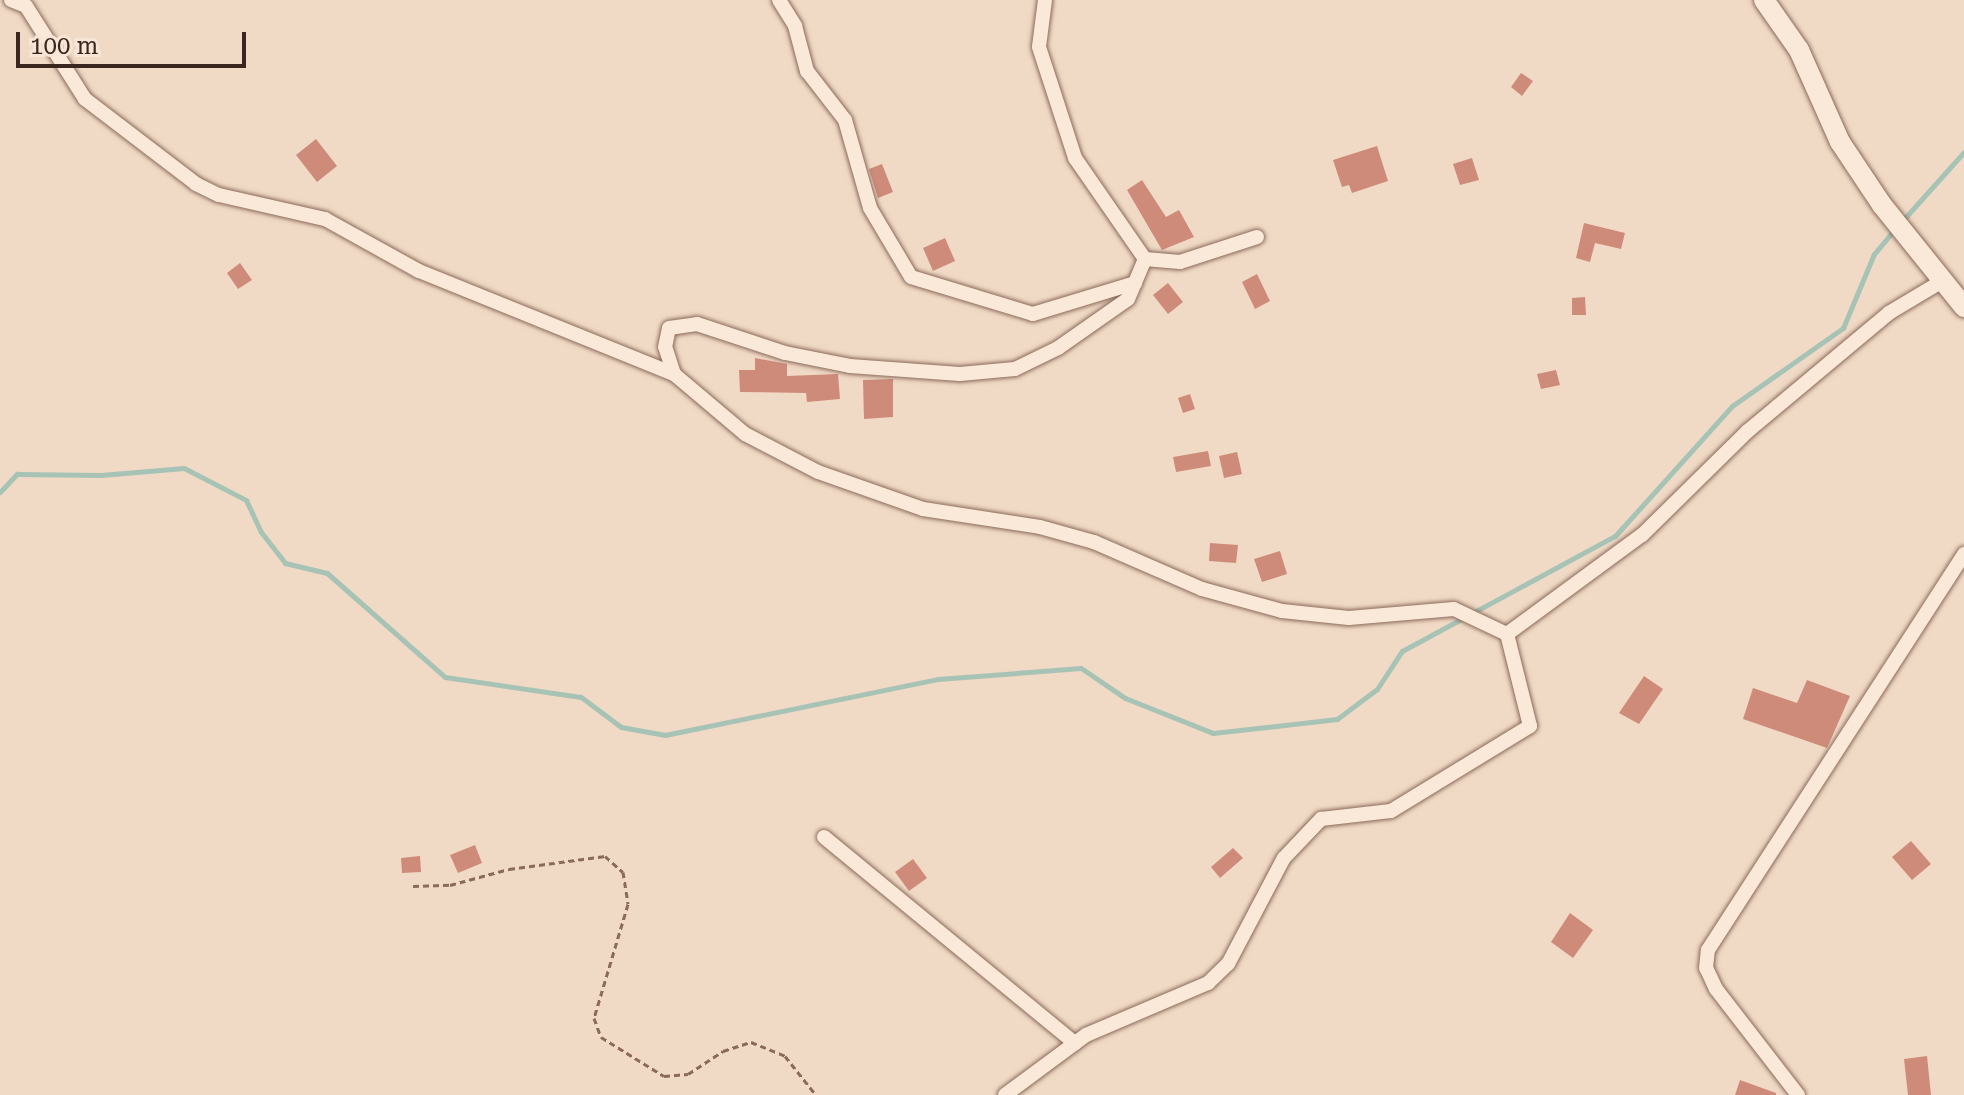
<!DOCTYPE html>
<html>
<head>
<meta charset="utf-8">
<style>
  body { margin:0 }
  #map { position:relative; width:1964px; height:1095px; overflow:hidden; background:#f0dac5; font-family:"Roboto Serif",serif }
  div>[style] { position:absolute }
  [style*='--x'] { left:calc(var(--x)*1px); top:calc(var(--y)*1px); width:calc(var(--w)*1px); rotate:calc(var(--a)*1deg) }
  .stream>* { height:5px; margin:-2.5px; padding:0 2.5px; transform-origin:2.5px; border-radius:2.5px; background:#a7c3b5 }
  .building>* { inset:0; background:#cf8b7a }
  .path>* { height:3px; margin-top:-1.5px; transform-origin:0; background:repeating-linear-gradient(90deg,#8b6a5a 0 6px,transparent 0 10px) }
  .roads { filter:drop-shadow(0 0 2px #8b6a5a) drop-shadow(0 0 2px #8b6a5a) }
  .street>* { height:14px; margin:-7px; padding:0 7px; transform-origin:7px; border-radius:7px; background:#fae9d9 }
  .secondary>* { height:20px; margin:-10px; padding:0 10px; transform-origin:10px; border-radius:10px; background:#fae9d9 }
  span { translate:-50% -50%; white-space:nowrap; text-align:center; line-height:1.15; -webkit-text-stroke:7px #f7e6d5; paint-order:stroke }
  .scale { position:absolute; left:16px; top:32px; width:230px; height:36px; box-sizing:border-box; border:4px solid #3b261f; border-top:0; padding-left:10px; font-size:24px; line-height:28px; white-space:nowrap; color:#3b261f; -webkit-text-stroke:6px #f7e6d5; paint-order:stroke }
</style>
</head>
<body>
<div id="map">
  <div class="stream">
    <div style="--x:1903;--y:220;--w:91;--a:-48.1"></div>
    <div style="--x:0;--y:492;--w:25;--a:-47"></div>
    <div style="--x:17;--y:474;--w:84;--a:0.7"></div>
    <div style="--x:101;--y:475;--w:83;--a:-4.8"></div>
    <div style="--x:184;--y:468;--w:70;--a:27.3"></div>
    <div style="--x:246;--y:500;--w:35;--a:65"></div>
    <div style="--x:261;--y:532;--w:39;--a:52"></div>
    <div style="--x:285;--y:563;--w:43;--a:13.4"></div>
    <div style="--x:327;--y:573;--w:157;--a:41.4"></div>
    <div style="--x:445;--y:677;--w:137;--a:8.4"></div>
    <div style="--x:581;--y:697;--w:50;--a:36.9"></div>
    <div style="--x:621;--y:727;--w:45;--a:10.3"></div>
    <div style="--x:665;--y:735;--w:279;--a:-11.6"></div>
    <div style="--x:938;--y:679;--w:143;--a:-4.4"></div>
    <div style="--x:1081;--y:668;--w:53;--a:34.3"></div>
    <div style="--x:1125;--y:698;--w:95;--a:21.7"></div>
    <div style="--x:1213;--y:733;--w:125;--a:-6.4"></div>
    <div style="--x:1337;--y:719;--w:50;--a:-36.9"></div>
    <div style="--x:1377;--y:689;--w:45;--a:-56.7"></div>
    <div style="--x:1402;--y:651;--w:242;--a:-28.4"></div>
    <div style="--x:1615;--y:536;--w:175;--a:-48"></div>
    <div style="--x:1732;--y:406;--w:136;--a:-35.1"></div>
    <div style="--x:1843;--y:328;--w:80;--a:-67.3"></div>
    <div style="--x:1874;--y:254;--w:34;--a:-50"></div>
  </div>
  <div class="building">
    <div style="clip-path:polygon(1521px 73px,1533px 81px,1522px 96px,1511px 87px)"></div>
    <div style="clip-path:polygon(316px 139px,337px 166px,317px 182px,296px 155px)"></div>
    <div style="clip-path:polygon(1377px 146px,1388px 181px,1352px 193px,1349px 185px,1342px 187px,1333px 160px)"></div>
    <div style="clip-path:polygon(1472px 158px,1479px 180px,1460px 185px,1453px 164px)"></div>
    <div style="clip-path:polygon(882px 164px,893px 192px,878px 198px,869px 169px)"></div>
    <div style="clip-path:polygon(1142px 180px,1166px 217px,1179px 210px,1194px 237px,1162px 250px,1127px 190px)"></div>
    <div style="clip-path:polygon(1584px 223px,1625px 233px,1621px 249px,1595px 243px,1590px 262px,1576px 258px)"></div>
    <div style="clip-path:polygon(945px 238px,955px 261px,933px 271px,923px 248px)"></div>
    <div style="clip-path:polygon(240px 263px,252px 280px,238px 289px,227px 273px)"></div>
    <div style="clip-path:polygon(1257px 274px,1270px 301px,1255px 309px,1242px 282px)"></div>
    <div style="clip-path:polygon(1168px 283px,1183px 302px,1168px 314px,1153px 295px)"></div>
    <div style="clip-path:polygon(1585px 297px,1586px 315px,1572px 315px,1572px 298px)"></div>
    <div style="clip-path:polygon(755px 358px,787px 364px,787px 376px,838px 374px,840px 399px,807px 402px,806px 393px,740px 392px,739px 370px,755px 370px)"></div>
    <div style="clip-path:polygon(1556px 370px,1560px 385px,1541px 389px,1537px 374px)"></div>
    <div style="clip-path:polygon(893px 379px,893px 417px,864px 419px,863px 380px)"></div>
    <div style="clip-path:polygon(1190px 394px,1195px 409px,1183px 413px,1178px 398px)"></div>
    <div style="clip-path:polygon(1208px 451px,1211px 466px,1176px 472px,1173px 457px)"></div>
    <div style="clip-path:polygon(1237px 452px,1242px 474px,1224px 478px,1219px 456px)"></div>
    <div style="clip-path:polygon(1210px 543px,1238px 545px,1236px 563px,1209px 561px)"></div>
    <div style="clip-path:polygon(1280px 551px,1287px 574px,1262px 582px,1254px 559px)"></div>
    <div style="clip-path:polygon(1644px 676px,1663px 689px,1639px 724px,1619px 713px)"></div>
    <div style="clip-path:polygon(1807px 680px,1850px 696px,1827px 748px,1743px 719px,1753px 688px,1797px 703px)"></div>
    <div style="clip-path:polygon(1911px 841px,1931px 864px,1912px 880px,1892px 857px)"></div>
    <div style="clip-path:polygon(475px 845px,482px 863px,458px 873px,450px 855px)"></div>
    <div style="clip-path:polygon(1233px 848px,1243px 858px,1220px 878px,1211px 867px)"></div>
    <div style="clip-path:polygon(420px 856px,421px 872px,402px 873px,401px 858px)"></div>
    <div style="clip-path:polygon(913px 859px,927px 878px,909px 891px,895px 872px)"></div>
    <div style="clip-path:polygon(1570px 913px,1593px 930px,1573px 958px,1551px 942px)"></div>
    <div style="clip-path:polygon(1927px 1056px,1931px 1095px,1908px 1095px,1904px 1059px)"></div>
    <div style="clip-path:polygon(1740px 1080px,1776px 1093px,1776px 1095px,1735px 1095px)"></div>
  </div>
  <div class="path">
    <div style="--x:413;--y:886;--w:37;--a:-2"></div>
    <div style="--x:450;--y:885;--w:61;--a:-15.2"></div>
    <div style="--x:509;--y:869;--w:97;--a:-7.7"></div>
    <div style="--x:605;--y:856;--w:24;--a:42"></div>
    <div style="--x:623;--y:872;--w:32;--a:81"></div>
    <div style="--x:628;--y:904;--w:119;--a:106.6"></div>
    <div style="--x:594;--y:1018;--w:20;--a:70"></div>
    <div style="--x:601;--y:1037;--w:74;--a:31.8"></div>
    <div style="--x:664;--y:1076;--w:24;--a:-5"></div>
    <div style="--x:688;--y:1074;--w:42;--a:-33.3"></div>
    <div style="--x:723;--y:1051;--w:29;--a:-18"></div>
    <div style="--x:751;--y:1042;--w:37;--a:22"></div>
    <div style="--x:785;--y:1056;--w:50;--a:51.5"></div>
  </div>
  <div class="roads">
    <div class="street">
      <div style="--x:11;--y:0;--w:16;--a:22"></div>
      <div style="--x:26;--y:6;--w:110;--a:57.6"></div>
      <div style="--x:85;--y:99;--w:140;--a:37.4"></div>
      <div style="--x:196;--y:184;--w:25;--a:26"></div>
      <div style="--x:219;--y:195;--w:109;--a:12.8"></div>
      <div style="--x:325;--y:219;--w:107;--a:29"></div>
      <div style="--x:419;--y:271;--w:275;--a:22"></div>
      <div style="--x:674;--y:374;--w:93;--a:40.2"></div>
      <div style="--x:745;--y:434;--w:82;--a:27.5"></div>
      <div style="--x:818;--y:472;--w:111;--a:19.4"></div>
      <div style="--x:923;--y:509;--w:118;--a:8.7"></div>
      <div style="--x:1040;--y:527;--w:56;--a:15.5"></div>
      <div style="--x:1094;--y:542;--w:118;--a:23.5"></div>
      <div style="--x:1202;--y:589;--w:83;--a:15.4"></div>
      <div style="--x:1282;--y:611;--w:67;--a:6"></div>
      <div style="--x:1349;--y:618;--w:105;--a:-4.9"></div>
      <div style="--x:1454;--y:609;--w:59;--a:25.3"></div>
      <div style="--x:779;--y:0;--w:31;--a:58"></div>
      <div style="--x:795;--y:26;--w:47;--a:75.1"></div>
      <div style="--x:807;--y:71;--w:62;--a:52.2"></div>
      <div style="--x:845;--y:120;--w:91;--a:74.1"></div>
      <div style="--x:870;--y:208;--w:80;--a:59.3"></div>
      <div style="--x:911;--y:277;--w:127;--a:16.9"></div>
      <div style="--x:1033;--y:314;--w:107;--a:-16.9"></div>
      <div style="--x:1045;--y:0;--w:47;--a:97.3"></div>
      <div style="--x:1039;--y:47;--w:117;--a:72"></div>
      <div style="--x:1075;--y:158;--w:123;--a:55.3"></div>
      <div style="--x:1145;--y:259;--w:35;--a:5"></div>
      <div style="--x:1180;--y:262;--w:81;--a:-18"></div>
      <div style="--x:674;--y:374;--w:28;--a:-108"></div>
      <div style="--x:665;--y:347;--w:19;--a:-78"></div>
      <div style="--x:669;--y:328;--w:28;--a:-8"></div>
      <div style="--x:697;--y:324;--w:93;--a:18.2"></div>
      <div style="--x:785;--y:353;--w:66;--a:11.3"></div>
      <div style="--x:850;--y:366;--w:110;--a:4.2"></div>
      <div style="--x:960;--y:374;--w:55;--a:-5.2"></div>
      <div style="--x:1015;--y:369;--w:48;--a:-26"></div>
      <div style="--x:1058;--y:348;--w:85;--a:-35"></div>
      <div style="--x:1128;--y:299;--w:43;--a:-67"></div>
      <div style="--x:824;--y:837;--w:325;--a:39.4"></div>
      <div style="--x:1005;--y:1095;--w:101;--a:-36.5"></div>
      <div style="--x:1086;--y:1035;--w:133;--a:-23.1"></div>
      <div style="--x:1208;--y:983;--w:28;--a:-44"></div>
      <div style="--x:1228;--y:964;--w:120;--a:-62.2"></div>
      <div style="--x:1284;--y:858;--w:54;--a:-46.5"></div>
      <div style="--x:1321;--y:819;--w:70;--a:-6.5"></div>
      <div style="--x:1391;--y:811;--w:163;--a:-31.4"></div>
      <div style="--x:1530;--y:726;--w:95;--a:-104"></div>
      <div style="--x:1507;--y:634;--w:167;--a:-36.3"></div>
      <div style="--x:1642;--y:535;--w:148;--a:-44.5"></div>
      <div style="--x:1748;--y:431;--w:184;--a:-39.9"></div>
      <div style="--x:1889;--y:313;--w:64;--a:-31"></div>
      <div style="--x:1798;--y:1095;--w:134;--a:-127.7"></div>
      <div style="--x:1716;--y:989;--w:23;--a:-115"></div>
      <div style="--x:1706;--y:968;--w:18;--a:-84"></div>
      <div style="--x:1708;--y:950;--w:472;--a:-57.1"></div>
    </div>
    <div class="secondary">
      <div style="--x:1764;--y:0;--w:61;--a:55"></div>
      <div style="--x:1799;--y:50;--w:101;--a:66"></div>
      <div style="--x:1840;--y:142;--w:76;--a:56.3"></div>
      <div style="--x:1882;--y:205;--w:131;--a:51.2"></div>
    </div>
  </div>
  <div class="scale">100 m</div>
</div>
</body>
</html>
